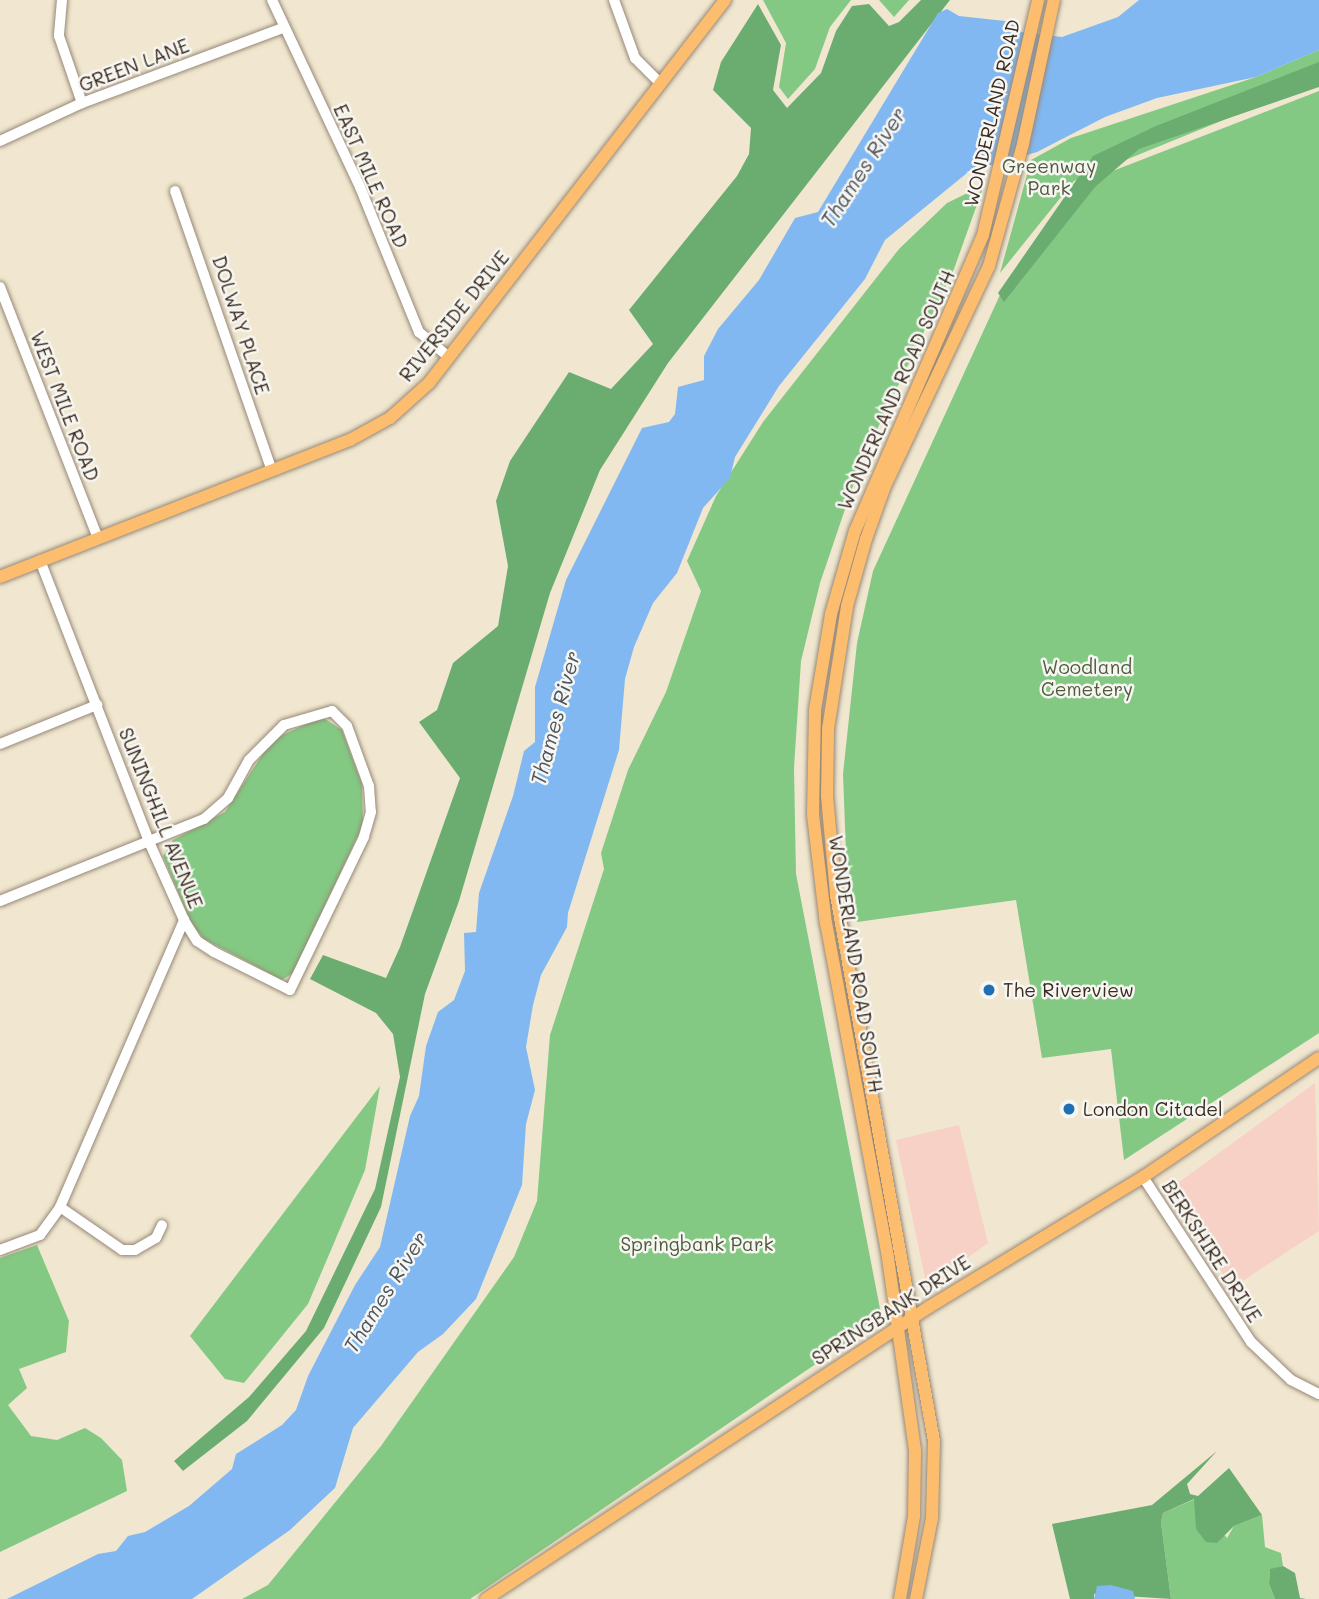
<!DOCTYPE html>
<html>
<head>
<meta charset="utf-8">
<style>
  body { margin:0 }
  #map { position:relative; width:1319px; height:1599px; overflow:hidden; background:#f1e7d0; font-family:Mali,sans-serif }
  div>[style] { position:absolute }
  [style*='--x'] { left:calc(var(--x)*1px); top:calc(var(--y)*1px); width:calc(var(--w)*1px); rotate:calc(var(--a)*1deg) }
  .built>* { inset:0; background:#f7d1c6 }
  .green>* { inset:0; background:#84c983 }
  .forest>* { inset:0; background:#6bad71 }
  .water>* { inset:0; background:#82b8f1 }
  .roads { filter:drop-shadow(0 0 2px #968877) drop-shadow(0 0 2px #968877) }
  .minor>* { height:10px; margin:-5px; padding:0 5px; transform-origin:5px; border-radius:5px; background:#fff }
  .major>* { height:12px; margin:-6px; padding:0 6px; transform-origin:6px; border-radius:6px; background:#fcbd6f }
  .dots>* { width:19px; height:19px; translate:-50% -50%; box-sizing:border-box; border:4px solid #f6f6f2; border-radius:50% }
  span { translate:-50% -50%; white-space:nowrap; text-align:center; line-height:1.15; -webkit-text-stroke:5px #f6f6f2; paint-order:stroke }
  .street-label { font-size:19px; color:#3b2a1e }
  .park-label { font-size:19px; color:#515a3c }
  .poi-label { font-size:19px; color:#3b2a1e }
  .left { translate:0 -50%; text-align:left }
  .water-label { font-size:21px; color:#50555d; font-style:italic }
</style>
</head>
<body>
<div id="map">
  <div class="built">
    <div style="clip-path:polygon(1315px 1083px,1319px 1231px,1232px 1288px,1168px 1190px)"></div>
    <div style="clip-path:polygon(959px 1125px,988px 1243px,927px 1287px,896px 1140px)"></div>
  </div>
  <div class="green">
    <div style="clip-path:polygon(763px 0,851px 0,830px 27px,815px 69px,788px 99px,779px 87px,786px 43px)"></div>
    <div style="clip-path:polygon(879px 0,909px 0,894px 17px)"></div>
    <div style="clip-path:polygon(1319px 50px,1319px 81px,1074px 181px,1000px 273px,1031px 160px,1071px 138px,1256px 77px)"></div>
    <div style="clip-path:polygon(1319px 91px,1319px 1033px,1124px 1160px,1111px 1049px,1042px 1058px,1016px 900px,857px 922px,846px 853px,843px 774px,857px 643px,873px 571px,1005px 284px,1074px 186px)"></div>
    <div style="clip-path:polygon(984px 185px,954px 269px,860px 465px,820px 583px,801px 661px,794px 768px,796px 874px,882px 1319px,470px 1599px,242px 1599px,268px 1585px,381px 1446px,514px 1257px,537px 1201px,550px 1035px,604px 869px,601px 853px,628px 770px,666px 692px,701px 591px,687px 561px,716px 496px,763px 422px,899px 249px,947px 203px)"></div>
    <div style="clip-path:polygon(322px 717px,342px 730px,362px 784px,363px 825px,293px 973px,282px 980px,204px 939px,192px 925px,163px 856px,173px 840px,225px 812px,266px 749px,282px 735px)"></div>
    <div style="clip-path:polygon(380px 1086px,365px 1170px,308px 1304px,244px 1383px,225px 1379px,190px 1336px)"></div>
    <div style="clip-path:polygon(37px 1245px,69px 1321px,66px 1352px,19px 1369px,27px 1388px,8px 1405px,31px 1436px,57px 1440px,85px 1428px,101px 1438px,122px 1460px,127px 1491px,0 1552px,0 1258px)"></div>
    <div style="clip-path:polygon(1195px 1499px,1227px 1538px,1234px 1526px,1262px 1515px,1265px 1547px,1281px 1553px,1283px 1566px,1270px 1570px,1269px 1584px,1275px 1599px,1171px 1599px,1161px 1522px,1163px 1513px)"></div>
  </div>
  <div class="forest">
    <div style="clip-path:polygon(921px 0,950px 0,668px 363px,600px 470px,550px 593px,459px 901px,425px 994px,381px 1207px,324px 1328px,247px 1421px,183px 1471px,174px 1461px,249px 1397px,306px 1331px,375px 1189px,400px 1077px,393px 1034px,376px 1013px,310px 979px,323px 955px,386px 978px,400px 947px,460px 778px,419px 722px,437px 710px,453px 663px,498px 626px,508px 566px,496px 501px,510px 461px,569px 372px,611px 389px,653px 344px,629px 310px,737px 176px,749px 154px,751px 128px,713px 90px,721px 62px,758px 4px,781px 45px,773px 90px,787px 108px,821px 73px,836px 31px,852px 6px,869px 4px,889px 26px,899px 22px)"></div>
    <div style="clip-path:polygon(1319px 62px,1319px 87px,1139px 149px,1095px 187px,1004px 302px,998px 293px,1093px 156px,1156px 126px)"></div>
    <div style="clip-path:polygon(1217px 1451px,1187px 1484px,1190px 1494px,1198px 1496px,1229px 1468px,1262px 1515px,1234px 1526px,1217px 1543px,1206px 1542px,1196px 1529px,1194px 1499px,1163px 1513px,1161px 1522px,1171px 1599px,1094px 1594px,1094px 1599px,1070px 1599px,1052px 1524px,1152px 1505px)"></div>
    <div style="clip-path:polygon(1283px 1566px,1295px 1573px,1300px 1598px,1306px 1599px,1275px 1599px,1269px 1584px,1270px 1569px)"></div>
  </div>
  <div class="water">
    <div style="clip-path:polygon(1139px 0,1319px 0,1319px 50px,1256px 77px,1157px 98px,1105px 117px,1037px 152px,967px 173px,885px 240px,865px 279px,779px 386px,735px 457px,730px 478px,703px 508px,677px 573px,653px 603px,634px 647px,625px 679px,619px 750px,568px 913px,567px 927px,541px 975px,533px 1005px,526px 1047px,535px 1090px,526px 1124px,522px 1185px,476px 1299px,443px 1334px,418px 1352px,353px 1428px,335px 1488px,290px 1530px,192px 1599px,7px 1599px,98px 1554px,116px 1551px,128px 1536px,145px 1532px,189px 1506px,232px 1469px,236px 1454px,282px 1425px,296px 1410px,308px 1376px,355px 1285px,380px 1247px,410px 1116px,419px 1096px,426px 1046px,438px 1012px,454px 1000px,465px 971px,464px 933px,476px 932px,479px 893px,513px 796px,524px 751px,535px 742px,535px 687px,566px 580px,642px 428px,669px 422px,675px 414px,678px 387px,704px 380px,704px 356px,718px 329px,759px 280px,795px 218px,818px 212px,938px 13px,947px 9px,959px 16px,1014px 22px,1021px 32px,1062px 37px,1118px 17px)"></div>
    <div style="clip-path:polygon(1111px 1585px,1133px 1591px,1135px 1599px,1094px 1599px,1097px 1586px)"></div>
  </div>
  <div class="roads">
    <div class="minor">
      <div style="--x:62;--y:0;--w:36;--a:95"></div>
      <div style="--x:59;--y:36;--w:71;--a:71.1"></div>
      <div style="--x:272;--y:0;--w:207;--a:64.8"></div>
      <div style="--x:360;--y:187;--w:157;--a:67.9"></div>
      <div style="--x:419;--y:332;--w:39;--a:40"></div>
      <div style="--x:614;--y:0;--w:62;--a:70.1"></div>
      <div style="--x:635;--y:58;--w:35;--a:45"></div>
      <div style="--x:0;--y:141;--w:90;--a:-24.9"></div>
      <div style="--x:82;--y:103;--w:215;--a:-20.5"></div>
      <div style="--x:175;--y:191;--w:296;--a:70.9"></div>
      <div style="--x:0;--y:287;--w:269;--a:68.7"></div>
      <div style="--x:0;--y:744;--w:105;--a:-21.9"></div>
      <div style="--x:0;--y:901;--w:220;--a:-21.9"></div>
      <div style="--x:204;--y:819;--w:32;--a:-41"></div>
      <div style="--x:228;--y:798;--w:43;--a:-61.1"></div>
      <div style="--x:249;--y:760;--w:49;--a:-45"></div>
      <div style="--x:284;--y:725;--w:50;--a:-16.3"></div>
      <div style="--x:332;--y:711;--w:21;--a:45"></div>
      <div style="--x:347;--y:726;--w:64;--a:69.9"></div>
      <div style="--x:369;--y:786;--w:26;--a:86"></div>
      <div style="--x:371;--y:812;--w:26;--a:106"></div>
      <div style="--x:364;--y:837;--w:170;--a:115.8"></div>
      <div style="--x:290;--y:990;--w:85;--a:-153.4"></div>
      <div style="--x:214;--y:952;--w:20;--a:-147"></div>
      <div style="--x:197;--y:941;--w:25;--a:-122"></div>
      <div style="--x:1143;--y:1177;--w:197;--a:56.8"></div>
      <div style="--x:1251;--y:1342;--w:55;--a:43.5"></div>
      <div style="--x:1291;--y:1380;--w:31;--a:27"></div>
      <div style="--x:60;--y:1207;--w:75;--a:34.7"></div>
      <div style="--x:122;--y:1250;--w:13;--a:0"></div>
      <div style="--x:135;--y:1250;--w:24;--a:-30"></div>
      <div style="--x:156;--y:1238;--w:14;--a:-65"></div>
      <div style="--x:0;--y:1250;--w:43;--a:-20.6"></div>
      <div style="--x:40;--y:1235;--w:34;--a:-54"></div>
      <div style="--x:60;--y:1207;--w:313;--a:-66.6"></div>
      <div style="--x:184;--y:920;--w:83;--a:-114.1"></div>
      <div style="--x:150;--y:844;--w:304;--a:-111.2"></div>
    </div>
    <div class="major">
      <div style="--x:0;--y:577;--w:376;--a:-21.4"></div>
      <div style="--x:350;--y:440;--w:46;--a:-28.8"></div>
      <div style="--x:390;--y:418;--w:52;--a:-41.9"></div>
      <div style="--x:429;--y:383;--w:484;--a:-52.3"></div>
      <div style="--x:486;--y:1599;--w:531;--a:-33.39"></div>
      <div style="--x:929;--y:1307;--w:250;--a:-31.3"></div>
      <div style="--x:1143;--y:1177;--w:212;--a:-34.1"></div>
      <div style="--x:900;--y:1599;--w:84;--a:-80.4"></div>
      <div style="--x:914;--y:1516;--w:66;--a:-89.1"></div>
      <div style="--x:915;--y:1450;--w:195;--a:-98"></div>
      <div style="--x:888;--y:1257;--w:339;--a:-100.5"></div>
      <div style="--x:826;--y:924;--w:110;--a:-96.8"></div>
      <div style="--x:813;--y:815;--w:105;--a:-88.9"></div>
      <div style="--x:815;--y:710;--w:97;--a:-80.5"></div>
      <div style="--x:831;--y:614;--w:86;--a:-73.9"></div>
      <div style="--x:855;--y:531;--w:322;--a:-66.6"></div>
      <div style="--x:983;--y:235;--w:241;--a:-76.8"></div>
      <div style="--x:916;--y:1599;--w:83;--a:-78.8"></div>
      <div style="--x:932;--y:1518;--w:77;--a:-88.5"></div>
      <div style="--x:934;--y:1441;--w:555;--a:-100.18"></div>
      <div style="--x:836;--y:895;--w:99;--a:-95.2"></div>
      <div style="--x:827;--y:796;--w:67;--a:-89.1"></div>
      <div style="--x:828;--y:729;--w:124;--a:-81.2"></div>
      <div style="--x:847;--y:606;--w:70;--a:-74.2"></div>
      <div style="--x:866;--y:539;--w:56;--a:-70.3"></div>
      <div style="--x:885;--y:486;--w:243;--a:-64.7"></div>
      <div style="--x:989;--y:266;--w:127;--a:-74.4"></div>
      <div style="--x:1023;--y:144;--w:147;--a:-77.9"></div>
    </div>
  </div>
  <div class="dots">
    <div style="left:989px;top:990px;background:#1f6fb2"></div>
    <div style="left:1069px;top:1109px;background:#1f6fb2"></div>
  </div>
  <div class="street-label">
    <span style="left:134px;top:65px;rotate:-21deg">GREEN LANE</span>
    <span style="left:992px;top:113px;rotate:-77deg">WONDERLAND ROAD</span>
    <span style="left:371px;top:176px;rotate:66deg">EAST MILE ROAD</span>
    <span style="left:454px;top:316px;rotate:-51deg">RIVERSIDE DRIVE</span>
    <span style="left:241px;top:325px;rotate:72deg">DOLWAY PLACE</span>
    <span style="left:896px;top:390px;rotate:-66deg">WONDERLAND ROAD SOUTH</span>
    <span style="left:65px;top:406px;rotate:69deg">WEST MILE ROAD</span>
    <span style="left:161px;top:818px;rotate:68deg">SUNINGHILL AVENUE</span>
    <span style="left:856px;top:964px;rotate:81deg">WONDERLAND ROAD SOUTH</span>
    <span style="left:1212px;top:1251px;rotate:57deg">BERKSHIRE DRIVE</span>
    <span style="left:891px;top:1310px;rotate:-33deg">SPRINGBANK DRIVE</span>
  </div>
  <div class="park-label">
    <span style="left:1049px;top:177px">Greenway<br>Park</span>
    <span style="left:1087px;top:678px">Woodland<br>Cemetery</span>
    <span style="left:697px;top:1244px">Springbank Park</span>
  </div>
  <div class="poi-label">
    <span class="left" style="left:1003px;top:990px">The Riverview</span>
    <span class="left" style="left:1083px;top:1109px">London Citadel</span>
  </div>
  <div class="water-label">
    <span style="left:863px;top:167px;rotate:-57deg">Thames River</span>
    <span style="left:555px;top:718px;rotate:-75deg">Thames River</span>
    <span style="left:385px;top:1292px;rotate:-58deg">Thames River</span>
  </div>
</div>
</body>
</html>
